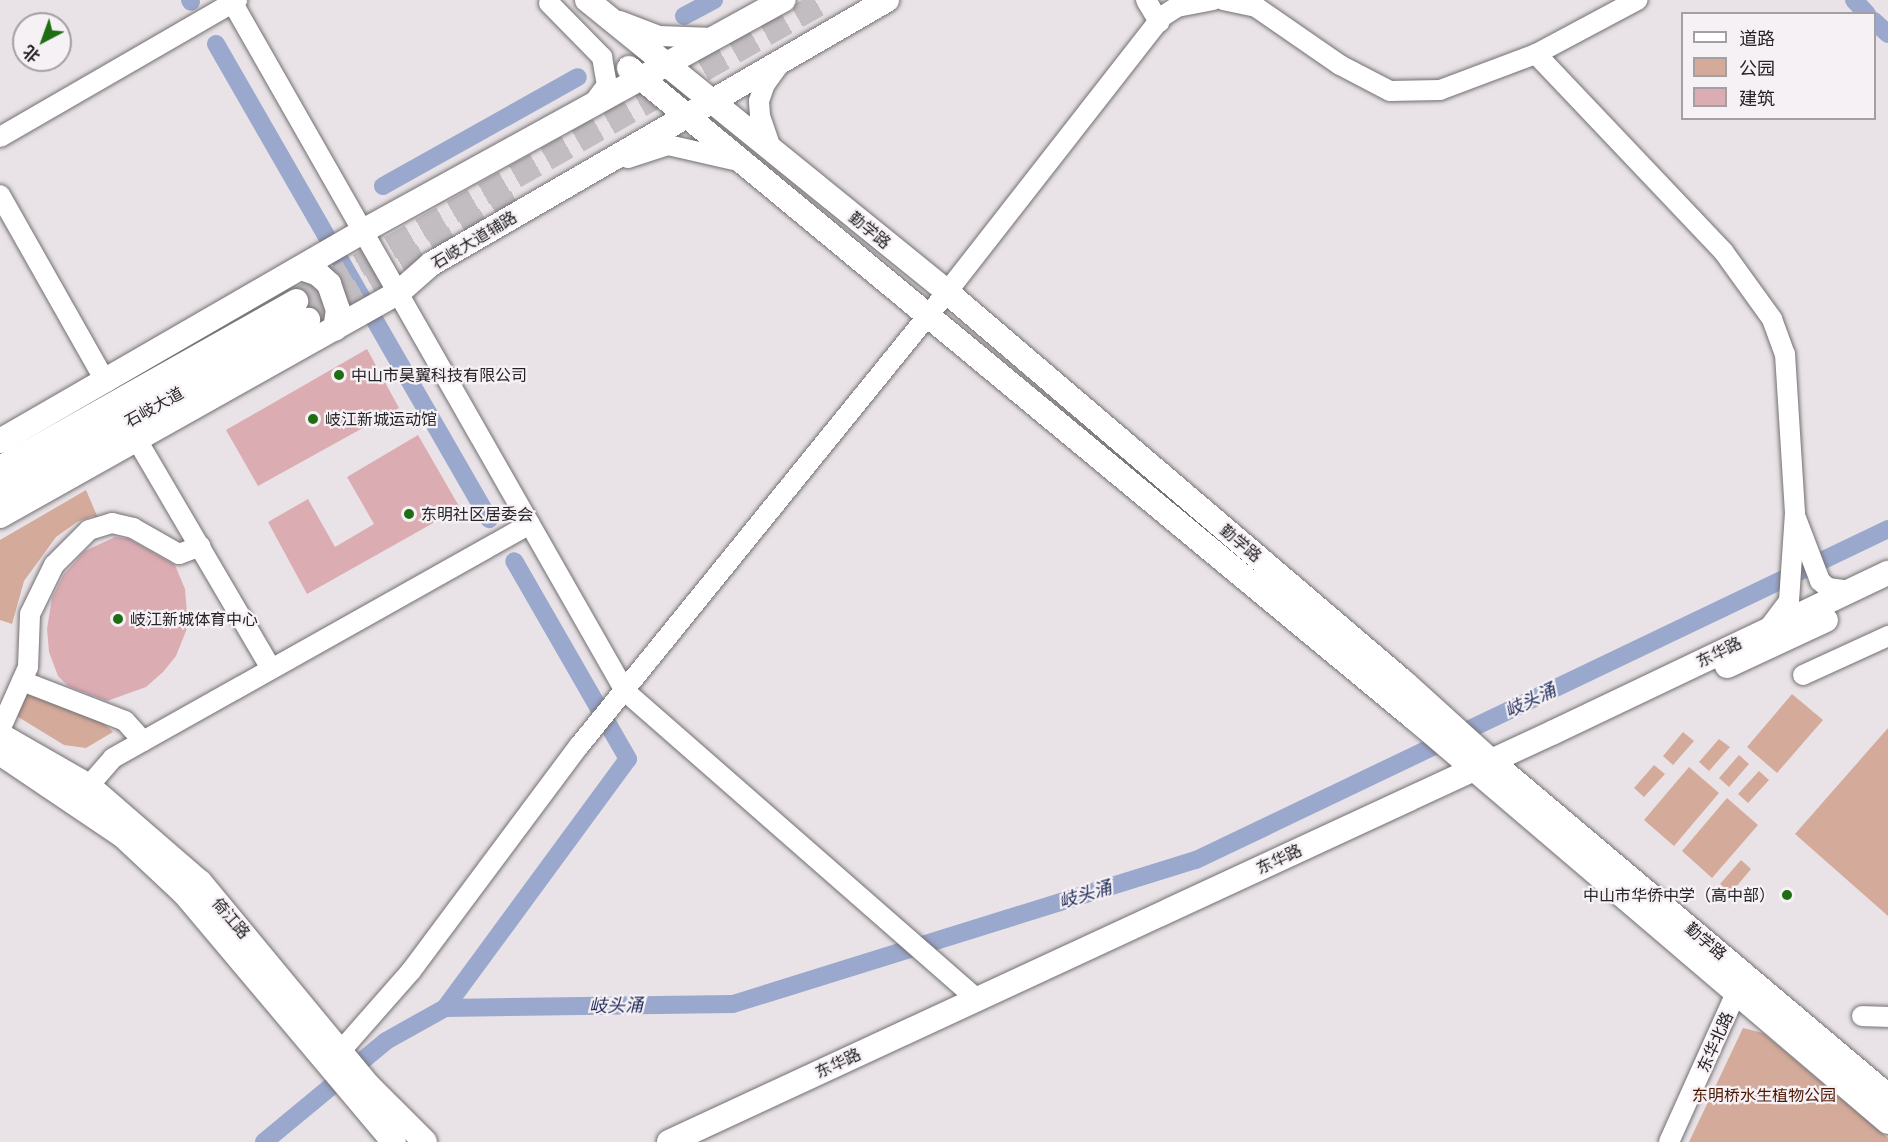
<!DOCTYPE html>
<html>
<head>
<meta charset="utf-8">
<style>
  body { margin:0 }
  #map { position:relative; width:1888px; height:1142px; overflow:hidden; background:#e9e3e7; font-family:"Open Sans","Noto Sans SC",sans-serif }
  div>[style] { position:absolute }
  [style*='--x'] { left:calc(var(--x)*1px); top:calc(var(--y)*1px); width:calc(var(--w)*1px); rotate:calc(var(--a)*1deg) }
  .green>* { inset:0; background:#d4ab9b }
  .canal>* { height:18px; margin:-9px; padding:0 9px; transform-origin:9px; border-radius:9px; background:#9aa8cd }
  .building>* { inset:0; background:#dcacb3 }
  .major-tunnel>* { height:24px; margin-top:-12px; transform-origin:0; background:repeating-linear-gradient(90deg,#c2bdc0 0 24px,transparent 0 36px) }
  .roads { filter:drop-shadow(0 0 2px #736f72) drop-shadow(0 0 2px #736f72) }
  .minor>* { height:20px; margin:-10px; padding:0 10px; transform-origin:10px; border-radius:10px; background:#fff }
  .major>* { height:24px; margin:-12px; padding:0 12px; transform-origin:12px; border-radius:12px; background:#fff }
  .dots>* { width:16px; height:16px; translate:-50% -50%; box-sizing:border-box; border:3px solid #f6f1f5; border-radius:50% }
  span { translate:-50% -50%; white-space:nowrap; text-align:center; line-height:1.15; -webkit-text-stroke:4.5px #f6f1f5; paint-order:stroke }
  .street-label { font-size:16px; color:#262426 }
  .poi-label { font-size:16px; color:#262426 }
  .left { translate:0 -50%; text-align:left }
  .right { translate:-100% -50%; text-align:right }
  .park-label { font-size:16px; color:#4c1700 }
  .water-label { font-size:18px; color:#1b2857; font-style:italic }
  .legend { position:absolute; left:1681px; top:12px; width:195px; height:108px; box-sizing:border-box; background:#f6f1f5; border:2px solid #a39fa2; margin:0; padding:8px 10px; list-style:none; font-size:18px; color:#262426 }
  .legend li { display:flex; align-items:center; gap:12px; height:30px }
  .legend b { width:30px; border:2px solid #a39fa2 }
  .north { position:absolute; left:12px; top:12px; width:60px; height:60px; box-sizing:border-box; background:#f6f1f5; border:2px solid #a39fa2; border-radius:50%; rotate:221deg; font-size:16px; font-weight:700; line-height:24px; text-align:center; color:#262426 }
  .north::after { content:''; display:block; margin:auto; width:21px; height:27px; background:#1f6e13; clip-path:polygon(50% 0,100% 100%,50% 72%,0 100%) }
</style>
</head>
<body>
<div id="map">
  <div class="green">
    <div style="clip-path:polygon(86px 490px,98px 518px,93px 516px,77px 522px,56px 537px,24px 581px,12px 624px,0 620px,0 540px)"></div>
    <div style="clip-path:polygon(26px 693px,101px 721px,113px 732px,86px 748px,64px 745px,15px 715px)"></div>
    <div style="clip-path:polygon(1792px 694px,1823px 720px,1777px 773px,1747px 747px)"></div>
    <div style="clip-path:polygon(1888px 728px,1888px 916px,1795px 834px)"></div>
    <div style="clip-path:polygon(1683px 732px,1694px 741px,1673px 765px,1663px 756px)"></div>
    <div style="clip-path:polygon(1719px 739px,1730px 747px,1709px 771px,1699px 762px)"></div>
    <div style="clip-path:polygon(1739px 755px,1749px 764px,1729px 787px,1719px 778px)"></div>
    <div style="clip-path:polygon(1654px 765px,1665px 774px,1644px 797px,1634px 788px)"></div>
    <div style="clip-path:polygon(1689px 767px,1719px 793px,1674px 846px,1644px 820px)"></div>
    <div style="clip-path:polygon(1759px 771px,1769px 780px,1748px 803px,1738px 794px)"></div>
    <div style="clip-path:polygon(1727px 798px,1758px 825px,1712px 878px,1682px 851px)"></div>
    <div style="clip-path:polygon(1741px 860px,1751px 869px,1731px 893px,1720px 884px)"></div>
    <div style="clip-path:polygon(1743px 1028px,1763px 1033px,1888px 1138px,1888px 1142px,1689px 1142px)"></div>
  </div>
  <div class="canal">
    <div style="--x:190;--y:0;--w:2;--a:63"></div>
    <div style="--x:1854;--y:0;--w:19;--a:47"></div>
    <div style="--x:684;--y:16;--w:34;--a:-28"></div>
    <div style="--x:1874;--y:21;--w:19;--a:43"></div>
    <div style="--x:216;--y:44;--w:548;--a:60.11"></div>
    <div style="--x:383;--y:186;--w:223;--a:-29.2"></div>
    <div style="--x:445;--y:1008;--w:309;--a:-53.7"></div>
    <div style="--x:628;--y:759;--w:228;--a:-119.9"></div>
    <div style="--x:264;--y:1142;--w:158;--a:-39.6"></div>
    <div style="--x:386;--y:1041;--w:68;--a:-29.2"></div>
    <div style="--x:445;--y:1008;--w:288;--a:-0.8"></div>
    <div style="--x:733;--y:1004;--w:485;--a:-17.3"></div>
    <div style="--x:1196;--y:860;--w:767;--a:-25.56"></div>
  </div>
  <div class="building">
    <div style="clip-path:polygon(367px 349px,399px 408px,258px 486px,226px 430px)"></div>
    <div style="clip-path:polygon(418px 435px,460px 508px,307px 594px,268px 522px,308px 499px,335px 547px,374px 524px,347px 477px)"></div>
    <div style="clip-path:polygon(115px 537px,129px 539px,175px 565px,185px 589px,188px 626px,176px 656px,163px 672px,146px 687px,107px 701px,68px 686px,58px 676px,49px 652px,47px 629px,52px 598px,64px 574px,85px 551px)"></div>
  </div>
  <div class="major-tunnel">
    <div style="--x:296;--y:301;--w:610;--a:-29.59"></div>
    <div style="--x:308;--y:320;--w:250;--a:-29.7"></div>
  </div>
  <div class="roads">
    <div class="minor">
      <div style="--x:231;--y:0;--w:795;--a:60.31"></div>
      <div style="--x:625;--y:691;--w:468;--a:41.2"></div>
      <div style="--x:1146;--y:0;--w:26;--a:59"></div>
      <div style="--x:1223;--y:0;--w:34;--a:12"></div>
      <div style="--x:1256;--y:7;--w:102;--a:34.6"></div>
      <div style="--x:1340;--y:65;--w:56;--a:27.5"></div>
      <div style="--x:1390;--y:91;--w:50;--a:-1.1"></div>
      <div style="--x:1440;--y:90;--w:103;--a:-20.6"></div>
      <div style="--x:1536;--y:54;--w:115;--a:-28.1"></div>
      <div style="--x:549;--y:3;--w:76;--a:45.5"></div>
      <div style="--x:602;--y:57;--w:28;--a:80"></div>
      <div style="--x:607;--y:85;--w:25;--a:127"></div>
      <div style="--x:620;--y:21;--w:42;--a:21"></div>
      <div style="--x:659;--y:36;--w:54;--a:2.1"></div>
      <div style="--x:1536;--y:54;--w:272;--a:46.5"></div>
      <div style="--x:1723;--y:251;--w:84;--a:54.2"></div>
      <div style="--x:1772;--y:319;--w:37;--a:70"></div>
      <div style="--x:1785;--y:354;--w:159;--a:86.4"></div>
      <div style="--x:1795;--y:513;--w:88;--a:93.9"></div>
      <div style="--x:1789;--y:601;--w:31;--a:127"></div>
      <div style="--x:0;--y:137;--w:274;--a:-30"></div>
      <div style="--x:772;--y:151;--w:37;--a:-109"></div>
      <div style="--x:760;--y:116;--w:15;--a:-94"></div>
      <div style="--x:759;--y:101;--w:18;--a:-71"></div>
      <div style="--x:765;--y:84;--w:24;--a:-54"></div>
      <div style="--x:628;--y:158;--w:42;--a:-18"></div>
      <div style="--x:668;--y:145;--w:72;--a:12.9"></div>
      <div style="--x:0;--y:195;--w:215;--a:60.5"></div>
      <div style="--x:137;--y:440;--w:264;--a:59.6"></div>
      <div style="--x:1796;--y:518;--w:67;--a:69.1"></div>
      <div style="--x:1820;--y:581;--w:11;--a:41"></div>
      <div style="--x:1828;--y:588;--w:23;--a:7"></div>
      <div style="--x:1803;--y:675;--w:94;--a:-24.6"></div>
      <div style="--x:22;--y:681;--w:110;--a:21.2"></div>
      <div style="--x:125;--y:721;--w:27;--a:48"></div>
      <div style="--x:0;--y:730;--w:69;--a:-66"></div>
      <div style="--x:28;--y:667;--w:53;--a:-87.8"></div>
      <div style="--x:30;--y:614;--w:55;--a:-63.9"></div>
      <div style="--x:54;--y:565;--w:49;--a:-45"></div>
      <div style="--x:89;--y:530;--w:24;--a:-17"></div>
      <div style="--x:112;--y:523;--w:22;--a:13"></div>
      <div style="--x:133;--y:528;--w:53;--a:29.5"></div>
      <div style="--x:179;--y:554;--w:23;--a:-20"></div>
      <div style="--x:80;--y:796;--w:50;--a:-49"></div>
      <div style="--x:113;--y:758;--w:478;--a:-29.3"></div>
      <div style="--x:1862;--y:1016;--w:26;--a:2"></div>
      <div style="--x:331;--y:1062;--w:121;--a:-48.7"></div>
      <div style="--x:411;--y:971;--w:281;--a:-53.3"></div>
      <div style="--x:579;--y:746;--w:584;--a:-50.97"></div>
      <div style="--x:947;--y:292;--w:350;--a:-52"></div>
      <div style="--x:1163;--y:16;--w:17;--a:-33"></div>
      <div style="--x:1177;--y:7;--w:36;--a:-11"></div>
      <div style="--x:1669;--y:1142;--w:175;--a:-65.8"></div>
    </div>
    <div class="major">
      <div style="--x:587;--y:0;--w:464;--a:39"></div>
      <div style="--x:947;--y:292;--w:602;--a:40.49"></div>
      <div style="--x:1405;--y:683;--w:116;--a:42.2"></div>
      <div style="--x:1491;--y:761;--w:519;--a:40.16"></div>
      <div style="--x:629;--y:68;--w:1019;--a:39.63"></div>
      <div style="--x:1414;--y:718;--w:623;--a:40.44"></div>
      <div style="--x:301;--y:268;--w:18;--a:19"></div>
      <div style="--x:318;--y:274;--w:15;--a:42"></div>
      <div style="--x:329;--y:284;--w:28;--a:71"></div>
      <div style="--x:338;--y:310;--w:19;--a:99"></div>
      <div style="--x:0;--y:441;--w:419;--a:-30"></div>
      <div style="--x:363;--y:231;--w:480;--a:-28.8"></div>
      <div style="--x:0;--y:468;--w:340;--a:-29.4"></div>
      <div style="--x:0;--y:494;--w:354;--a:-29.5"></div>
      <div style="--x:0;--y:516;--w:456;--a:-29.3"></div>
      <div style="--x:398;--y:293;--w:44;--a:-41.3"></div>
      <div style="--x:431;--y:264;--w:527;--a:-30.07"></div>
      <div style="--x:1727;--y:666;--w:109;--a:-24.9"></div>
      <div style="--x:0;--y:735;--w:103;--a:29.8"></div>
      <div style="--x:89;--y:786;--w:147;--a:40.9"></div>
      <div style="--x:200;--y:882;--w:265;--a:50.4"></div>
      <div style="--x:369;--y:1086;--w:79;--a:45"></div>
      <div style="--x:0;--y:753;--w:148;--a:34"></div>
      <div style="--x:123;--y:836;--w:83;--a:43.1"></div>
      <div style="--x:184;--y:893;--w:326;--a:49.9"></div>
      <div style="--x:669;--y:1142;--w:975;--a:-24.86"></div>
      <div style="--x:1554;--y:732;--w:370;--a:-25.5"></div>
    </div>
  </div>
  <div class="dots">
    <div style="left:339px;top:375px;background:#1f6e13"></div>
    <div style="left:313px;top:419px;background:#1f6e13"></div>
    <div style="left:409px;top:514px;background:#1f6e13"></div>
    <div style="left:118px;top:619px;background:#1f6e13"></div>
    <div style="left:1787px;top:895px;background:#1f6e13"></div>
  </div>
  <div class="street-label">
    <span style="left:870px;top:230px;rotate:39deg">勤学路</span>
    <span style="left:474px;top:240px;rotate:-31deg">石岐大道辅路</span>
    <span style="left:154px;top:407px;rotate:-29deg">石岐大道</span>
    <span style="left:1241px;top:543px;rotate:40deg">勤学路</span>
    <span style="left:1719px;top:652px;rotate:-26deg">东华路</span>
    <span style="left:1279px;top:859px;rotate:-25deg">东华路</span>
    <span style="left:231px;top:918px;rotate:49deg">倚江路</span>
    <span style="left:1706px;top:941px;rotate:40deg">勤学路</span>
    <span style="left:1715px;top:1042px;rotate:-66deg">东华北路</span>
    <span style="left:838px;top:1063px;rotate:-25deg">东华路</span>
  </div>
  <div class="poi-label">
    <span class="left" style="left:351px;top:375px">中山市昊翼科技有限公司</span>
    <span class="left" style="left:325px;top:419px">岐江新城运动馆</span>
    <span class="left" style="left:421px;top:514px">东明社区居委会</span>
    <span class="left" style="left:130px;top:619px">岐江新城体育中心</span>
    <span class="right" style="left:1775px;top:895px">中山市华侨中学（高中部）</span>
  </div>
  <div class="park-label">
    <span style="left:1764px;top:1095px">东明桥水生植物公园</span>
  </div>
  <div class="water-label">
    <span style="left:1530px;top:700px;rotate:-26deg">岐头涌</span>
    <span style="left:1085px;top:894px;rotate:-17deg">岐头涌</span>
    <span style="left:616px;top:1005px;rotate:-1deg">岐头涌</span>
  </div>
  <ul class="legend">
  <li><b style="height:8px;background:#fff"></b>道路</li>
  <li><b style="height:16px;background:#d4ab9b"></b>公园</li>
  <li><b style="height:16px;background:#dcacb3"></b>建筑</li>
  </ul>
  <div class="north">北</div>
</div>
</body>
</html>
